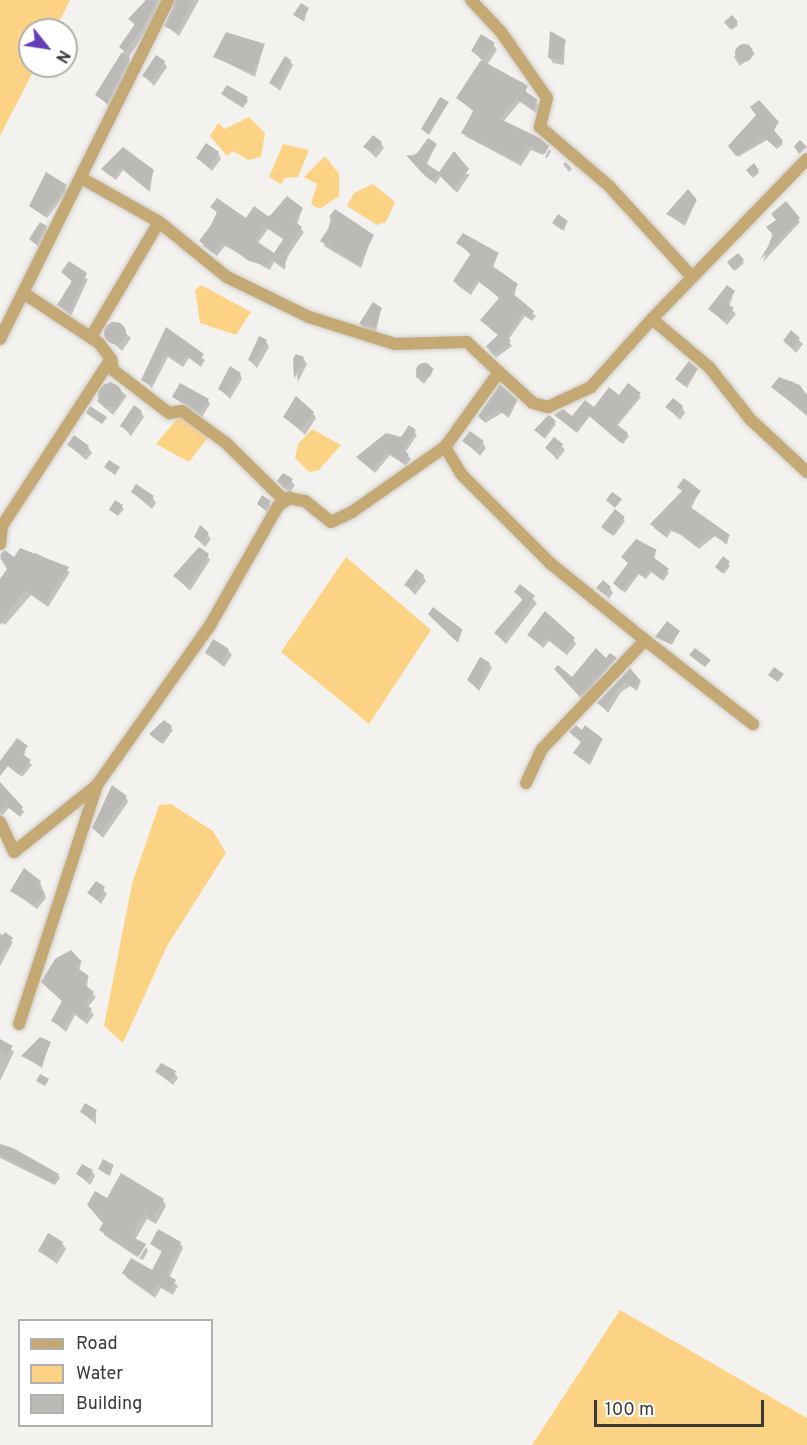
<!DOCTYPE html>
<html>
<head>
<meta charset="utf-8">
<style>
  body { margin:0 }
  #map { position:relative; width:807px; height:1445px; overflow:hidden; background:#f4f2ee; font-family:Overpass,sans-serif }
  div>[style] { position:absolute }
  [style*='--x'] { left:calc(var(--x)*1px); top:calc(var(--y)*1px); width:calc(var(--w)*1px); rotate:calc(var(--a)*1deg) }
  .water>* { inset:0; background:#fcd384 }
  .shadow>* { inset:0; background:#0003 }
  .building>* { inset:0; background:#bcbab6 }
  .round { border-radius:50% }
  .roads { filter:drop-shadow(0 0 2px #cfcdca) drop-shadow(0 0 2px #cfcdca) }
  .street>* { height:12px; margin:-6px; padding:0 6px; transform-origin:6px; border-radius:6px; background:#c4a975 }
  span { translate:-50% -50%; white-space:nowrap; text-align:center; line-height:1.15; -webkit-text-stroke:4.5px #fff; paint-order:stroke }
  .legend { position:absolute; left:18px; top:1319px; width:195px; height:108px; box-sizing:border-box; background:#fff; border:2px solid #b1b0af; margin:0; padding:8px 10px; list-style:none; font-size:18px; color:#3b3a38 }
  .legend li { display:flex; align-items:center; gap:12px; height:30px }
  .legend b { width:30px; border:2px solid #b1b0af }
  .north { position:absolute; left:18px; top:18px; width:60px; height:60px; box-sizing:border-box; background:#fff; border:2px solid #b1b0af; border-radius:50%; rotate:120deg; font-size:16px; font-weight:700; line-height:24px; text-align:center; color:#3b3a38 }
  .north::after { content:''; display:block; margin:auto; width:21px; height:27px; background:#643eb6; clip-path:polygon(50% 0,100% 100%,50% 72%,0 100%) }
  .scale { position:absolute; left:594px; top:1400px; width:170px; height:27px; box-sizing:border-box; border:3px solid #3b3a38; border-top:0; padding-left:8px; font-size:18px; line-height:21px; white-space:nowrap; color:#3b3a38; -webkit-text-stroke:4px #fff; paint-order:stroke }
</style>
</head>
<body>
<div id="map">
  <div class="water">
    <div style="clip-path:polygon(0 0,70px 0,55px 30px,30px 30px,30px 66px,36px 66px,0 136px)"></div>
    <div style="clip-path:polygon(249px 117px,265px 133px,261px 157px,248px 160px,233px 151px,227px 156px,210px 136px,218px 123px,225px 129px)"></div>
    <div style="clip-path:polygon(283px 144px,309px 150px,298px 177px,285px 178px,281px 184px,269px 177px)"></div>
    <div style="clip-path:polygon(325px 156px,339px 174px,339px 196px,320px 209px,311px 204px,317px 184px,304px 177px)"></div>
    <div style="clip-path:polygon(373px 184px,395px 202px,386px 222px,377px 225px,347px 206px,354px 193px)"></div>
    <div style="clip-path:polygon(201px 285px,251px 312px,236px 335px,200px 323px,195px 290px)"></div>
    <div style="clip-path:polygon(181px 414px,209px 436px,189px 462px,156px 444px)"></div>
    <div style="clip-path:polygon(312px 429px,341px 445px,319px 470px,309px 472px,295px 458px,298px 444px)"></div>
    <div style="clip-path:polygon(346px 557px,431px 630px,369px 724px,281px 652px)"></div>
    <div style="clip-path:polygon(171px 804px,213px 831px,226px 853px,167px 946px,123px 1043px,104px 1026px,132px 884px,159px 805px)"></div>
    <div style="clip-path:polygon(620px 1310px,807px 1418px,807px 1445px,532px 1445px)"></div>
  </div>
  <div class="shadow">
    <div style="clip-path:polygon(146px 0,167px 0,128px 58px,132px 64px,111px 108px,97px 95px,124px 52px,121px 47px,135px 26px,130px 19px)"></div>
    <div style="clip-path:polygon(175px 0,199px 0,179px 36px,166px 26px)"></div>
    <div style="clip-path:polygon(308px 9px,304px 22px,295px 15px)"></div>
    <div style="clip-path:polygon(732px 17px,738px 25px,732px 30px,726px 22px)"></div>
    <div style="clip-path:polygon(565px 41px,564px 65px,553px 63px,550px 58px)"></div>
    <div style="clip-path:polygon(493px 44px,497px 50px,487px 65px,524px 83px,527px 95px,540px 106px,536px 113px,520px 102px,503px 122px,547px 147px,543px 155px,531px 150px,521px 166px,465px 136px,474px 112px,457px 98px,483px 61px,472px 51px)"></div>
    <div style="clip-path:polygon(748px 44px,755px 54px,740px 66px,734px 57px)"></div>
    <div style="clip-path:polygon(264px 45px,255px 77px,215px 57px)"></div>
    <div style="clip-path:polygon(290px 61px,293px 65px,280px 91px,271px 83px)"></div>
    <div style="clip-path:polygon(164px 62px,167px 67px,154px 86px,144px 76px)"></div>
    <div style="clip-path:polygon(225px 96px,247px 99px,248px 101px,243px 108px)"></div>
    <div style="clip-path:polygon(448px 103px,429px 135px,425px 132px,423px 129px)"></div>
    <div style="clip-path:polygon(778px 123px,774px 131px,783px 144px,777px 149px,767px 140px,738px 157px,731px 148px)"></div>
    <div style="clip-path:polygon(381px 143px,384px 148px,376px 158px,365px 147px)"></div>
    <div style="clip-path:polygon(436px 145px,426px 166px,439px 174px,470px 174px,457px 193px,441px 176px,436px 184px,426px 177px,408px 157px)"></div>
    <div style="clip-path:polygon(123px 149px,153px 171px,150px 192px,123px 170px,116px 180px,106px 173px,103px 169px)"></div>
    <div style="clip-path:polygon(549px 149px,551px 151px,547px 158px,545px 157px)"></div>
    <div style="clip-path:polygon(218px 153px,221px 159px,212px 171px,198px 158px)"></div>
    <div style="clip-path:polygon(566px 162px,572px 169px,569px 172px,563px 164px)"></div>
    <div style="clip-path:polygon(748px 170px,758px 171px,759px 173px,753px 178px)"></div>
    <div style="clip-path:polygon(46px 174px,68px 190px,47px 218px,31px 206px)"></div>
    <div style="clip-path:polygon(696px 201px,685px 226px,667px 214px)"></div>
    <div style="clip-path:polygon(evenodd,212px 207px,246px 220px,302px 209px,297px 225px,304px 232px,286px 259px,285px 270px,274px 262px,270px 270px,225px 246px,217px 256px,203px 246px,218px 214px,212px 207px,268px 229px,284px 240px,275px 255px,258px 243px,268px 229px)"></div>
    <div style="clip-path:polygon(331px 217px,372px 236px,361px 268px,324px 246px)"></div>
    <div style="clip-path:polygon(798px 219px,800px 222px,763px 262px,777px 220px)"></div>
    <div style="clip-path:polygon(567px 222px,564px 231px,554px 223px)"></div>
    <div style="clip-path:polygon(46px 227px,48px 231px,40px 248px,30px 239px)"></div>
    <div style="clip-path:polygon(458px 243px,498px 254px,493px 268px,517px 285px,514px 297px,536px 316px,532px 321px,525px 316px,508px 340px,512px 346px,496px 358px,490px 350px,499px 336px,481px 320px,501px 299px,479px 282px,471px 295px,457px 285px,471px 255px)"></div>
    <div style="clip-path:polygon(738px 255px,744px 263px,735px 271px,730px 265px)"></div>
    <div style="clip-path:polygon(63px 272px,88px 279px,71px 316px,58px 305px,73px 283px)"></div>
    <div style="clip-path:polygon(734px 292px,729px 307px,736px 314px,727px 325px,710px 309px)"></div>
    <div style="clip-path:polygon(381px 309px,376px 332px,363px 328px,361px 324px)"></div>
    <div style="clip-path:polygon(112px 321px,131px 338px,122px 351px,104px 335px)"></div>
    <div style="clip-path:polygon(166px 330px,205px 360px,201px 367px,189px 358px,183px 367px,168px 357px,152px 388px,143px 380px)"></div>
    <div style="clip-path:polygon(791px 333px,803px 344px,796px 353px,784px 341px)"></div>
    <div style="clip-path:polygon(266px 341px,269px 347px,257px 368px,249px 360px)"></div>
    <div style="clip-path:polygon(303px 358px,307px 364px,298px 382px,294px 359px)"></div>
    <div style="clip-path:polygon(425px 362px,434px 369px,424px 384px,415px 376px)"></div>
    <div style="clip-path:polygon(697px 370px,687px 388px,679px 381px)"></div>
    <div style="clip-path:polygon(240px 374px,242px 379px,230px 399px,220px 389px)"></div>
    <div style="clip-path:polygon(110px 381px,127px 396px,113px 415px,97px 401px)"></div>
    <div style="clip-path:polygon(792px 381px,807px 394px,807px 427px,807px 416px,773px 387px)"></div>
    <div style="clip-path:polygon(628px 385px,641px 397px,617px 426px,629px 436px,623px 444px,590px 416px,577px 433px,556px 416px,572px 418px,619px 397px)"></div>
    <div style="clip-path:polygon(174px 397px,208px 400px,210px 404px,202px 417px)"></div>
    <div style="clip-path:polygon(517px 401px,509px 418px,502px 413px,485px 423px,479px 416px)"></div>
    <div style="clip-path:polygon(667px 407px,682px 407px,685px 413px,680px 420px)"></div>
    <div style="clip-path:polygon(141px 412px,144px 417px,131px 436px,122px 426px)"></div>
    <div style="clip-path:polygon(313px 413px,316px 418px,305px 435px,285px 417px)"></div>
    <div style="clip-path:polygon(546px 417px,556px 424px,545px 439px,536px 430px)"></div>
    <div style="clip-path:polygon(410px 427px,417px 435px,405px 453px,411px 459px,406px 466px,390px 455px,375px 473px,361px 461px,358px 458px,402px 439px)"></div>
    <div style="clip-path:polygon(464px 441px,482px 442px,486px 448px,480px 456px)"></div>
    <div style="clip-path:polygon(69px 445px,88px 447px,92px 453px,86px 460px)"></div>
    <div style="clip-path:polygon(561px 445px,565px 450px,557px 460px,547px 448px)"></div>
    <div style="clip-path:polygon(291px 480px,295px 485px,289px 494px,279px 481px)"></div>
    <div style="clip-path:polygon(679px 487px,699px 492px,691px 509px,729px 536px,727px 545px,715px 536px,699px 549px,681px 535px,671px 531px,667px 538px,654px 528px,683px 492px)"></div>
    <div style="clip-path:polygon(132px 492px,153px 498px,156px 503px,152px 509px)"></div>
    <div style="clip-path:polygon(262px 497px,274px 508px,270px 515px,258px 504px)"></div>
    <div style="clip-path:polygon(116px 502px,124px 509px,118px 516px,111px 510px)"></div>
    <div style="clip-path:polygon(615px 511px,625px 521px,614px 536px,604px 529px)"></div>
    <div style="clip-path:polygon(207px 534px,211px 539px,205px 547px,195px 537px)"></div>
    <div style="clip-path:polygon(636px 541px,656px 551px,654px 560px,669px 573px,663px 581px,651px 572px,646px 579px,639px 574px,625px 593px,615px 583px,629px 564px,623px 557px)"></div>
    <div style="clip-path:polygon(5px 552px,15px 559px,36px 553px,70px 572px,48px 607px,31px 595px,5px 625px,0 622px,0 582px,8px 571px,0 558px)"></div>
    <div style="clip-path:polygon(207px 555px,210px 560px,190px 591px,175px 576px)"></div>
    <div style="clip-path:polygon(723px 559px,730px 566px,724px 574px,718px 569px)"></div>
    <div style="clip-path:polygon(423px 576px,426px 581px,415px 595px,406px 585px)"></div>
    <div style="clip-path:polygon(520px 587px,537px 603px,506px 644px,495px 633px,523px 601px,516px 592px)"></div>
    <div style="clip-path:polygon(598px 588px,610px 588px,613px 593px,609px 599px)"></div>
    <div style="clip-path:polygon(429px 614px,462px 631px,458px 643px,432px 618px)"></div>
    <div style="clip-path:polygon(679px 632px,672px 645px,657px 637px)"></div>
    <div style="clip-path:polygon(529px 635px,573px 639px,576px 644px,567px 655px,549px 641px,543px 648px)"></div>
    <div style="clip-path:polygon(228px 650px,232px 655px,224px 667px,207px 653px)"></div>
    <div style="clip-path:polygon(616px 659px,582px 699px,558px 673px,572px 679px)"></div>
    <div style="clip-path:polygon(489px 664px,492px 668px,479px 691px,469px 680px)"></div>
    <div style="clip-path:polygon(630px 670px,641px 681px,637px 691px,630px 686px,621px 692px,608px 713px,599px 703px)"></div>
    <div style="clip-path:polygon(164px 722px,173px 730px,163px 744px,153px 736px)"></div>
    <div style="clip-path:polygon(571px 732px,602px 740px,590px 765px,577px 756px,582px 743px)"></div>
    <div style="clip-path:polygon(26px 747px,24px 757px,32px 765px,22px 777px,7px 762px)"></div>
    <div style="clip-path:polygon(0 783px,24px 812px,20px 817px,9px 808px,0 818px)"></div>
    <div style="clip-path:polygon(126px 797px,128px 802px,103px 838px,93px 828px)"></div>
    <div style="clip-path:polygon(40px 882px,46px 898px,37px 909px,12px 891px)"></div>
    <div style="clip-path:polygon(97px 883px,107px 894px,101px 904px,89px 893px)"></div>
    <div style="clip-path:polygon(0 933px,13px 942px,0 966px)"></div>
    <div style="clip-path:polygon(81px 963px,79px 971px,88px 977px,87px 988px,96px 997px,88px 1007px,94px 1015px,87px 1024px,75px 1015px,66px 1032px,53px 1021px,63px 1002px,46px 986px)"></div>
    <div style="clip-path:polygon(0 1041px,14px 1052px,0 1081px)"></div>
    <div style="clip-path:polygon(49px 1044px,42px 1068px,23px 1056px)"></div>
    <div style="clip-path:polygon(157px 1072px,174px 1072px,178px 1078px,173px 1085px)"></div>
    <div style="clip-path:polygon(96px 1111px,96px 1124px,81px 1112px)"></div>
    <div style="clip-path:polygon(0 1147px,58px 1175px,60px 1178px,55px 1185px,0 1158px)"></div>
    <div style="clip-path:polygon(113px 1166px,110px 1176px,99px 1169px)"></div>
    <div style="clip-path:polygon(92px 1171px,95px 1176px,90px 1185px,78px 1174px)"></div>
    <div style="clip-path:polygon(108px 1200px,163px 1200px,166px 1206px,156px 1224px,147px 1219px,135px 1240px,145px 1246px,137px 1257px,104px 1235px,104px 1224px,88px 1205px)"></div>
    <div style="clip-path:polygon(62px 1243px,66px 1249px,57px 1264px,40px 1251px)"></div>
    <div style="clip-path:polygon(180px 1243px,183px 1248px,169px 1278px,178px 1286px,173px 1295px,161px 1288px,155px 1298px,127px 1278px,124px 1273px,152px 1272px,163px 1253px,152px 1244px)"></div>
    <div style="clip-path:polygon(146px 1247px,148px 1251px,143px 1260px,139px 1258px)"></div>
  </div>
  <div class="building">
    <div style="clip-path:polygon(146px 0,158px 2px,126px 52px,119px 47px,135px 24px,128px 19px)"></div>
    <div style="clip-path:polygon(176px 0,193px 0,176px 32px,164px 26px)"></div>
    <div style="clip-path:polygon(301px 3px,309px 8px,302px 20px,293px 15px)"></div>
    <div style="clip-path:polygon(732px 15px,738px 22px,730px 29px,724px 22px)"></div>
    <div style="clip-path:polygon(550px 31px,566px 40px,561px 60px,548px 58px)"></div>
    <div style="clip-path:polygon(226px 32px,265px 44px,253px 73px,213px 57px)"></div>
    <div style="clip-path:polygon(481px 34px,495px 43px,484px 59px,471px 51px)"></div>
    <div class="round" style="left:735px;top:44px;width:18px;height:18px"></div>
    <div style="clip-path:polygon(122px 52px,130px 58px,107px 103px,95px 95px)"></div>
    <div style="clip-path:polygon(156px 55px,165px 61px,151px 81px,142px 76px)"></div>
    <div style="clip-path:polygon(285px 56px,291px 60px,277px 88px,269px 83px)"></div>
    <div style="clip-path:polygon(481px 60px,528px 86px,525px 91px,538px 100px,533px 109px,517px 98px,500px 119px,540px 138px,549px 146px,545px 154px,528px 146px,519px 162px,461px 133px,474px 110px,456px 98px)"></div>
    <div style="clip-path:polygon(227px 85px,248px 97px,242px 107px,221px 94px)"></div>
    <div style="clip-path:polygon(440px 97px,449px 102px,427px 133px,421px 129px)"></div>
    <div style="clip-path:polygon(759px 100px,779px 122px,773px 129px,783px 141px,775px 147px,765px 138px,736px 156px,728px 146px,756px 115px,750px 107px)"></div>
    <div style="clip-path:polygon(373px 135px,382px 142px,373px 153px,363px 147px)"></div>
    <div style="clip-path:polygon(428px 138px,437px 144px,424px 162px,439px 172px,454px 151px,469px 169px,454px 190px,438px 174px,433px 181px,422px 173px,406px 155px,415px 156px)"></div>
    <div style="clip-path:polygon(800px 140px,807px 147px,799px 154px,794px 146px)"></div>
    <div style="clip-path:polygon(206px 143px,219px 152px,209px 167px,196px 158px)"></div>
    <div style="clip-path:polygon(123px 147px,154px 170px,147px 189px,120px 167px,113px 177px,101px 169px)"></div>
    <div style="clip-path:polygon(754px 163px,759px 170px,751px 176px,746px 170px)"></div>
    <div style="clip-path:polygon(46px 172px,67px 185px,44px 216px,29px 206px)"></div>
    <div style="clip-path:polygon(688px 189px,697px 200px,683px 223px,666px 214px)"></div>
    <div style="clip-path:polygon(evenodd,287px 196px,303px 208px,294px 221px,302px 227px,283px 255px,288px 258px,282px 266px,272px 259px,267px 266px,249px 261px,222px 242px,214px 252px,199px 241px,211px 225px,217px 212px,210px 207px,217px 198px,246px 218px,254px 206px,269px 217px,287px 196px,265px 226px,284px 238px,274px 253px,255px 240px,265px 226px)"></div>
    <div style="clip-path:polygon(786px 201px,800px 218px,760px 260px,774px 236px,766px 227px,776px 220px,771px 214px)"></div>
    <div style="clip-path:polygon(335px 209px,374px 235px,359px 265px,320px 241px,334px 220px,329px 217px)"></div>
    <div style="clip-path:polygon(558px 214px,568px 221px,562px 230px,552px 223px)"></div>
    <div style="clip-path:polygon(40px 222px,47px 226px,37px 245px,29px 239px)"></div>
    <div style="clip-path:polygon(463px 233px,499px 253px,491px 265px,518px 284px,512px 293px,534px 311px,529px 318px,522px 313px,507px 336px,511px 341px,493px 355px,486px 346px,498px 335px,480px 320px,499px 298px,477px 279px,468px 292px,453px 281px,471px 253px,456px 243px)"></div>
    <div style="clip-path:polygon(738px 253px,744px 260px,733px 270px,727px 262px)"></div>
    <div style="clip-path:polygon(69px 261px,87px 273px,69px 313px,57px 305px,72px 281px,61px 272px)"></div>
    <div style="clip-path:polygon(727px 285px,735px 291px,726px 303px,734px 308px,724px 321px,708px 309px)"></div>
    <div style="clip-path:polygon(373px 302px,382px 308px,374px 329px,359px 324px)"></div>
    <div class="round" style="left:104px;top:322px;width:22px;height:22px"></div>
    <div style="clip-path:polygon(166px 327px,204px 354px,198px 363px,186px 355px,180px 363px,166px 353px,150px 385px,141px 380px)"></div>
    <div style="clip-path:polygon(791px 330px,800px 338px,792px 348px,783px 341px)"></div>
    <div style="clip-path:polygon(259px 336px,267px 340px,253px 363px,248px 360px)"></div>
    <div style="clip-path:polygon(296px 354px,304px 357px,294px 379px,293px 359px)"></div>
    <div style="clip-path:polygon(689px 361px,698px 369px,685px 386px,675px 379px)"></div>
    <div class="round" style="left:416px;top:363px;width:16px;height:16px"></div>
    <div style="clip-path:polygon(230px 366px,241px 373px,227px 395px,218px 389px)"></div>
    <div style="clip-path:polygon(779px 377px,800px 385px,807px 396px,807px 415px,771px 387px)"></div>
    <div class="round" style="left:98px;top:383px;width:24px;height:24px"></div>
    <div style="clip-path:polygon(180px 383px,209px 399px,199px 413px,172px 397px)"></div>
    <div style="clip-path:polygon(628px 383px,641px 393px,616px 424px,628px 433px,621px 443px,588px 415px,575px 431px,554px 415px,563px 409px,572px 416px,585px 400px,594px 407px,609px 387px,619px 395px)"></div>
    <div style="clip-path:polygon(500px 384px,518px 400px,507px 415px,499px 409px,482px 420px,478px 416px)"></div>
    <div style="clip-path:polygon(296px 396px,314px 412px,301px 430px,283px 417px)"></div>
    <div style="clip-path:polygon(673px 398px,683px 406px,676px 415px,665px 407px)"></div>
    <div style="clip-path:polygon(134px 405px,142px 411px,128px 431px,120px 426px)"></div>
    <div style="clip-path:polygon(90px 406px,107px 417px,102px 424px,86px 413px)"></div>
    <div style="clip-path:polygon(549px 415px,556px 421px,543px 437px,534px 430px)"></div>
    <div style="clip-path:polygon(409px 425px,416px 430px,403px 450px,409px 454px,404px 463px,387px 452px,372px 470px,356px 457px,386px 433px,401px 437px)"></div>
    <div style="clip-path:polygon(470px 431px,484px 441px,476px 451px,462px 441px)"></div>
    <div style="clip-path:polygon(74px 435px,89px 446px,83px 456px,67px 445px)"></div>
    <div style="clip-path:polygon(554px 437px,563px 444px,554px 455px,545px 448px)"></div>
    <div style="clip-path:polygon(109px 460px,120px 467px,115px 475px,104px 467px)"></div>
    <div style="clip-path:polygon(283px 473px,293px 479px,285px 489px,277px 481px)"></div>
    <div style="clip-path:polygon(684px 478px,701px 491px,689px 506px,730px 535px,725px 542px,712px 533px,696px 546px,678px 531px,669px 528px,664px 535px,650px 524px,682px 491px,677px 487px)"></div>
    <div style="clip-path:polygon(136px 484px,154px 496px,148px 504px,131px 492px)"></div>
    <div style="clip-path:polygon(612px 492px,622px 499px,615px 508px,606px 500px)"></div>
    <div style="clip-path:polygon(262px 495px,271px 501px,266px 510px,257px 504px)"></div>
    <div style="clip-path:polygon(115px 500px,123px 505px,117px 515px,109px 510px)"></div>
    <div style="clip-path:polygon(615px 509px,625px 517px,612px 535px,601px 527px)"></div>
    <div style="clip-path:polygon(200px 525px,209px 533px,202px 543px,194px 537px)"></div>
    <div style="clip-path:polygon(636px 539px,657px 550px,652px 556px,669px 569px,661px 579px,649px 569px,643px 577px,637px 572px,622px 591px,613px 583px,628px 563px,621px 557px)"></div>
    <div style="clip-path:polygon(199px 547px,209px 554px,187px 587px,173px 576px)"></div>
    <div style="clip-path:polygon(20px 548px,69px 567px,45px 603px,24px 590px,0 625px,0 579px,7px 569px,0 555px,5px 550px,14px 557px)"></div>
    <div style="clip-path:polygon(723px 556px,730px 562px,722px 573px,715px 567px)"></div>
    <div style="clip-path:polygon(416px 569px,424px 575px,412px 590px,404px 585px)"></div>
    <div style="clip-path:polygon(603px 580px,611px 587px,605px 595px,596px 588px)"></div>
    <div style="clip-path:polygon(520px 584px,535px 596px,503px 640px,494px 633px,523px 599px,514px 592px)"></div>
    <div style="clip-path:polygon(433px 607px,463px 630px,455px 640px,428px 614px)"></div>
    <div style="clip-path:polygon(545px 611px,575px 638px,564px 652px,546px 638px,541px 645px,527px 635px)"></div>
    <div style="clip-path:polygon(667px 621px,680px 631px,670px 644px,655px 637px)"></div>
    <div style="clip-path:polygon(213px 639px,229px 649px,221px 663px,205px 653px)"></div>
    <div style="clip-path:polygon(596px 648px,606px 658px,610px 653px,617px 658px,580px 697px,554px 669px,558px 665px,572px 677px)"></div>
    <div style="clip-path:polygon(695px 648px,711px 660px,705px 667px,689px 655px)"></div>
    <div style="clip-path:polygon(480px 657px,490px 663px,477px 688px,467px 680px)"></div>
    <div style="clip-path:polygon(774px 667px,784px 674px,778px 682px,768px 675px)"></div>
    <div style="clip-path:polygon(630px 668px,640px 680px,634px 688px,626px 682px,619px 687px,605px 709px,597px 703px)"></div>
    <div style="clip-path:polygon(164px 720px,172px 726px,161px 743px,149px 734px)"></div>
    <div style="clip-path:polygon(576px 725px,582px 730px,585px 725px,603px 739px,588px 762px,573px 753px,581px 742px,569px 732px)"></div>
    <div style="clip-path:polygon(17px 738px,28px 746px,22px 754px,31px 760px,19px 775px,8px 766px,0 776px,0 761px)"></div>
    <div style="clip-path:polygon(0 782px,23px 807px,17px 814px,6px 805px,0 813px)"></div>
    <div style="clip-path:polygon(112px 785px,127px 796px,100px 834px,92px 828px)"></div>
    <div style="clip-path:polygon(24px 868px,41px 881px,37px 887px,45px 893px,34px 905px,10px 891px)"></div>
    <div style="clip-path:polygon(96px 881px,105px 887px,97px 900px,87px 893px)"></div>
    <div style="clip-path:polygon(5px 932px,13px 938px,0 955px,0 939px)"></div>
    <div style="clip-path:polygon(71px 950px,82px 962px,76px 967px,89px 976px,84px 984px,94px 992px,85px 1003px,92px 1009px,84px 1020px,73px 1011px,63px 1028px,51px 1021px,62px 1001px,41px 982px,55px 959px)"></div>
    <div style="clip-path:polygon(40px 1037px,51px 1042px,41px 1066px,21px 1056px)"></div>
    <div style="clip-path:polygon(0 1039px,13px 1046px,7px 1055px,0 1051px)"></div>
    <div style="clip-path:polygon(161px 1063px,176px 1071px,170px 1081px,155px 1072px)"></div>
    <div style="clip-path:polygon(40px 1074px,49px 1079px,45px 1086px,36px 1081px)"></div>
    <div style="clip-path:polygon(85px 1103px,97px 1110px,92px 1119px,80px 1112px)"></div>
    <div style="clip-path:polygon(0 1144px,13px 1148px,59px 1174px,53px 1183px,21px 1167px,0 1154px)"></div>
    <div style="clip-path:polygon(103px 1159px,114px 1165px,108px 1175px,98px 1169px)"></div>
    <div style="clip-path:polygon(82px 1164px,93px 1170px,87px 1181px,76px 1174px)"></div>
    <div style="clip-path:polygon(121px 1173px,164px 1199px,152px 1219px,144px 1214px,131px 1236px,146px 1244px,139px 1256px,99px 1230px,103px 1223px,87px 1205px,95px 1191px,107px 1198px)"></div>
    <div style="clip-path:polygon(158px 1229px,181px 1242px,166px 1274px,176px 1280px,170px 1291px,158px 1284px,152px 1294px,122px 1273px,131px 1258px,152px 1270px,162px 1251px,150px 1244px)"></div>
    <div style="clip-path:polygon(48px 1233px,63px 1242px,53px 1260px,38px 1251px)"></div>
  </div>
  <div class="roads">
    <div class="street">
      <div style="--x:471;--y:0;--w:44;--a:46.8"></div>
      <div style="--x:501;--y:32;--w:80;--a:55.1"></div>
      <div style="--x:547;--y:98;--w:30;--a:104"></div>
      <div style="--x:540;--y:127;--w:91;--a:40.5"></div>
      <div style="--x:609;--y:186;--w:123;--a:47.6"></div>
      <div style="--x:807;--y:159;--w:223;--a:134.1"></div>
      <div style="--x:652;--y:319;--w:75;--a:40.1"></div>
      <div style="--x:709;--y:367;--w:66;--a:51.7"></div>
      <div style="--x:750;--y:419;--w:78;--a:42.9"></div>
      <div style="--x:83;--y:179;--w:87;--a:29.5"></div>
      <div style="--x:159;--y:222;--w:134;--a:120.6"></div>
      <div style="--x:159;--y:222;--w:87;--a:39"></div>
      <div style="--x:227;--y:277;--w:91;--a:26"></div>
      <div style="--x:309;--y:317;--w:90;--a:17.4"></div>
      <div style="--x:395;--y:344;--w:72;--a:-1.6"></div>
      <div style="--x:467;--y:342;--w:44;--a:43.2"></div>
      <div style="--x:0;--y:339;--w:378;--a:-63.6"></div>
      <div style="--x:111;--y:359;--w:11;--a:80"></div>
      <div style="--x:113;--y:370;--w:71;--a:37.5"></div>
      <div style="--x:169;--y:413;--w:13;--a:-9"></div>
      <div style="--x:182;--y:411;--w:54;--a:36"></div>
      <div style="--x:226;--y:443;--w:83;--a:44.5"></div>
      <div style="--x:445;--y:447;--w:31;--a:59"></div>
      <div style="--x:461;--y:474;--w:126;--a:45"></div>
      <div style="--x:550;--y:563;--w:122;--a:39"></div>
      <div style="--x:0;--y:544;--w:18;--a:-84"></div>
      <div style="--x:2;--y:526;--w:199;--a:-56.9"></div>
      <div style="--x:111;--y:359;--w:20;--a:-127"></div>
      <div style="--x:99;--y:343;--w:89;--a:-146.5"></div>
      <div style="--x:526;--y:783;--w:38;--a:-65"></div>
      <div style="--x:542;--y:749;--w:150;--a:-46.6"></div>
      <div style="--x:645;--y:640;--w:137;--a:37.9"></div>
      <div style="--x:0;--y:822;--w:33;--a:65"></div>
      <div style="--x:14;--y:852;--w:107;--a:-38.9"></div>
      <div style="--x:97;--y:785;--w:194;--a:-54.7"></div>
      <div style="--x:209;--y:627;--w:139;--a:-60.3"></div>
      <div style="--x:278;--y:506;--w:14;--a:-36"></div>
      <div style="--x:289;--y:498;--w:16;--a:11"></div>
      <div style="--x:305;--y:501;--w:33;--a:39"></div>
      <div style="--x:331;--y:522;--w:23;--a:-25"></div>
      <div style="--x:352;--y:512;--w:113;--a:-35"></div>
      <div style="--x:445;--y:447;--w:92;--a:-54.2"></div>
      <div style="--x:499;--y:372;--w:46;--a:42.4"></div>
      <div style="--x:533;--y:403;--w:16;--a:15"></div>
      <div style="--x:548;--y:407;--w:47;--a:-24.9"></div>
      <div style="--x:591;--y:387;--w:91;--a:-48.1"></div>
      <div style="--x:19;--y:1024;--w:251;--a:-71.9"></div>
    </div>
  </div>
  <ul class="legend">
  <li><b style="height:8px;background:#c4a975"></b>Road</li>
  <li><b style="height:16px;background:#fcd384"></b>Water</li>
  <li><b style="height:16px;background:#bcbab6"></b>Building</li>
  </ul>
  <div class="north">N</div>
  <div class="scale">100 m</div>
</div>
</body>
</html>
